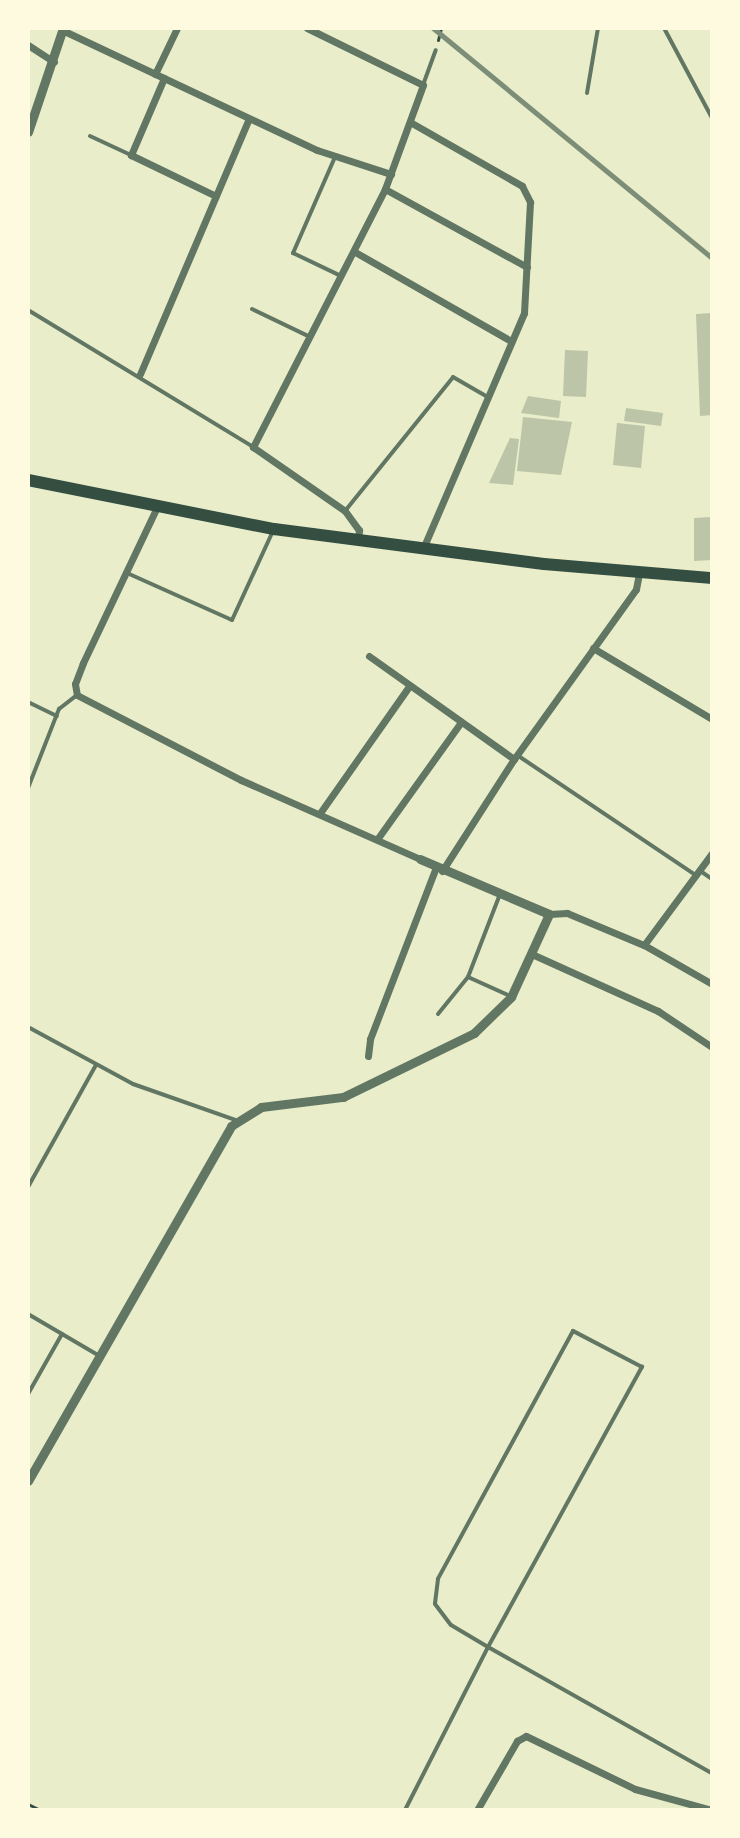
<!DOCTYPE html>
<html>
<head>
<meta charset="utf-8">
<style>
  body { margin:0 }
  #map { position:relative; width:740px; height:1838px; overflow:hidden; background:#e9edc9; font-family:Overpass,sans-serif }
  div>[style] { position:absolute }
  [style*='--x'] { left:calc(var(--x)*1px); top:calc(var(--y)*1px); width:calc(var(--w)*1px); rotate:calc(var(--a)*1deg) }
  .building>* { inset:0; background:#bcc5a7 }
  .path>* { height:3px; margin:-1.5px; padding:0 1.5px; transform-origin:1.5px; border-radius:1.5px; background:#344e41 }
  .service>* { height:4px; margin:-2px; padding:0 2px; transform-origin:2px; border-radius:2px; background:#617663 }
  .minor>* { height:7px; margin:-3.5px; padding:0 3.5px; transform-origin:3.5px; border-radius:3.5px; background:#617663 }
  .tertiary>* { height:9px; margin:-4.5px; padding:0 4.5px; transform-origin:4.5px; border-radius:4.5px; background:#617663 }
  .primary>* { height:12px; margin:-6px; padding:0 6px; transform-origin:6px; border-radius:6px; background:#344e41 }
  .rail>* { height:5px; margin:-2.5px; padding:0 2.5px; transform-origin:2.5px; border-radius:2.5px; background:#7c8e77 }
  span { translate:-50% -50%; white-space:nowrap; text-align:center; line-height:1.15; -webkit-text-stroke:6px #fefae0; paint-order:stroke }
  .frame { position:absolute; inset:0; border:30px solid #fefae0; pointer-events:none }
</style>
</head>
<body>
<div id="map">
  <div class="building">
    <div style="clip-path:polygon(712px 313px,712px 415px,700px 416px,696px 314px)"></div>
    <div style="clip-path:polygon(565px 350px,588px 351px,586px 397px,563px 396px)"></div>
    <div style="clip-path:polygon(528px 396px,561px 401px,559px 418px,521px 413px)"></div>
    <div style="clip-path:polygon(626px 408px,663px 413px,661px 426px,624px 421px)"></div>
    <div style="clip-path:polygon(523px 417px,572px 422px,561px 475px,517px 471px)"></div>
    <div style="clip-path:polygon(617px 423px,645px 426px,641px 468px,613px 465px)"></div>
    <div style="clip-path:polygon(510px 438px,519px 439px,513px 485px,489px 483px)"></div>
    <div style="clip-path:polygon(712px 517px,712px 560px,694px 561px,694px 518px)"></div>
  </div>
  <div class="path">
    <div style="--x:438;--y:40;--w:12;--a:-76"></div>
    <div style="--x:28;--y:1804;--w:13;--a:27"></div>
  </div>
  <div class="service">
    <div style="--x:664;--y:28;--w:102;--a:61.9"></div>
    <div style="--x:423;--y:85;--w:37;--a:-70"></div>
    <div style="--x:587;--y:93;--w:66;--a:-80.4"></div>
    <div style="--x:90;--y:136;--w:45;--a:24.9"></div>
    <div style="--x:335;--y:157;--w:105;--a:113.6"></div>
    <div style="--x:293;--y:253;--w:53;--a:25.6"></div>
    <div style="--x:252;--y:309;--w:62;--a:25.7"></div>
    <div style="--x:28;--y:310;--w:263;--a:31.3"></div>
    <div style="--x:345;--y:511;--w:172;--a:-51.1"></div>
    <div style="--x:453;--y:377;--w:38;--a:30"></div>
    <div style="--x:127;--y:573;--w:115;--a:24.1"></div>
    <div style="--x:232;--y:620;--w:98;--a:-65.3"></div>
    <div style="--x:28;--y:702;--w:32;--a:26"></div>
    <div style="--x:517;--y:755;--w:213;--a:33.9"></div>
    <div style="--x:28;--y:788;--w:85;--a:-68.6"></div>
    <div style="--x:59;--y:709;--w:23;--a:-38"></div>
    <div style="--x:699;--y:870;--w:16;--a:35"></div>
    <div style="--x:468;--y:977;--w:46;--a:24.3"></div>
    <div style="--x:438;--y:1014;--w:48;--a:-51"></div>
    <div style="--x:468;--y:977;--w:89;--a:-68.9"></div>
    <div style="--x:28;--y:1027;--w:119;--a:28.5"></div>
    <div style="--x:133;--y:1084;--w:109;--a:19.3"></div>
    <div style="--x:28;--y:1187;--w:140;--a:-60.9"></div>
    <div style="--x:28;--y:1314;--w:81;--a:30.4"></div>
    <div style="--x:28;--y:1394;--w:69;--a:-60.5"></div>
    <div style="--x:405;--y:1810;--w:183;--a:-63"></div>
    <div style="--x:488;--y:1647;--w:320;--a:-61.2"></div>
    <div style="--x:642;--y:1367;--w:78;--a:-152.4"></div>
    <div style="--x:573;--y:1331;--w:282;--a:118.6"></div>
    <div style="--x:438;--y:1579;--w:25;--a:97"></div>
    <div style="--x:435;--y:1604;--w:26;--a:53"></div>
    <div style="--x:451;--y:1625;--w:43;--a:30.7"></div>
    <div style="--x:488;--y:1647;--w:257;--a:29.4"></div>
  </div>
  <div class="minor">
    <div style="--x:307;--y:28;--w:129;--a:26.2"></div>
    <div style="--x:423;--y:85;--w:111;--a:110.1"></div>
    <div style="--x:385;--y:189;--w:290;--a:117.1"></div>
    <div style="--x:253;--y:447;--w:112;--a:34.8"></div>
    <div style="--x:345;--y:511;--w:24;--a:54"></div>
    <div style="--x:359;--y:530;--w:10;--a:96"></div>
    <div style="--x:62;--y:30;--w:282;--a:25.2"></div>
    <div style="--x:317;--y:150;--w:78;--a:18"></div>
    <div style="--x:28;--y:45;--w:31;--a:33"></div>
    <div style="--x:155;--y:74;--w:51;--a:-64.4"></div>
    <div style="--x:164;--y:78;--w:84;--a:113.2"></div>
    <div style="--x:131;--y:155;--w:94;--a:25.8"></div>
    <div style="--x:410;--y:122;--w:129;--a:29.7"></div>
    <div style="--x:522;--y:186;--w:18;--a:63"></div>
    <div style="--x:530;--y:202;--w:111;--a:93.1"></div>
    <div style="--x:524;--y:313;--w:257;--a:113.2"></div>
    <div style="--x:385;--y:189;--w:162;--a:28.8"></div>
    <div style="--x:355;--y:252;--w:180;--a:29.7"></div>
    <div style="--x:140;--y:374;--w:277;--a:-66.9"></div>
    <div style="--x:157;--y:507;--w:173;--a:115.4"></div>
    <div style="--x:83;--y:663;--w:22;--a:111"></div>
    <div style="--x:75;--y:684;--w:11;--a:80"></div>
    <div style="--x:77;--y:695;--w:185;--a:27.4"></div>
    <div style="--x:241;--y:780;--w:196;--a:23.8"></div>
    <div style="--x:593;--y:648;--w:139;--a:30.8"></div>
    <div style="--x:369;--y:656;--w:178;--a:35.4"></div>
    <div style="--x:320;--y:813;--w:156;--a:-54.9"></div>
    <div style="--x:378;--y:838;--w:143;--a:-54.4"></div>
    <div style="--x:442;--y:871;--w:133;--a:-57.3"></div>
    <div style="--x:514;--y:759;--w:209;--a:-54.3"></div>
    <div style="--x:636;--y:589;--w:15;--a:-79"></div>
    <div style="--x:549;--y:914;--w:18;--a:-3"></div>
    <div style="--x:567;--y:913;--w:83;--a:22.6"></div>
    <div style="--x:644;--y:945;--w:78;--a:29.8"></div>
    <div style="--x:644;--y:945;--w:114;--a:-53.5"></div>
    <div style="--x:534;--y:955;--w:136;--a:24.3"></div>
    <div style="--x:658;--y:1011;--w:65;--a:33.7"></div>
    <div style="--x:368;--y:1056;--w:17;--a:-83"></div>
    <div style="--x:370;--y:1039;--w:184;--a:-69"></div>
    <div style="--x:477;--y:1810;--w:80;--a:-59.9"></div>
    <div style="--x:517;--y:1741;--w:10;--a:-29"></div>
    <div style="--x:526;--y:1736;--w:121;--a:25.9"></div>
    <div style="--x:635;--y:1789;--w:80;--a:15.3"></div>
  </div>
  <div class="tertiary">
    <div style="--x:28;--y:132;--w:110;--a:-71.4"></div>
    <div style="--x:28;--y:1481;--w:409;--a:-60.2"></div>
    <div style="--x:231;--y:1126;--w:36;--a:-32"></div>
    <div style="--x:261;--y:1107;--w:83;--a:-7"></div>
    <div style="--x:343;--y:1097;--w:146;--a:-26"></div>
    <div style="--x:474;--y:1033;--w:52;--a:-44.2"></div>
    <div style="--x:511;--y:997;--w:91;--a:-65.4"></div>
    <div style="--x:549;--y:914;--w:140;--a:-156.9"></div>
  </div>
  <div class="primary">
    <div style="--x:28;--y:480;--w:251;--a:11.3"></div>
    <div style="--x:274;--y:529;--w:272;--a:7.4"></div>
    <div style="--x:544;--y:564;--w:169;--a:4.8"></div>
  </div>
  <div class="rail">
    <div style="--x:433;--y:28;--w:362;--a:39.5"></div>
  </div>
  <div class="frame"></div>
</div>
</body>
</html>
